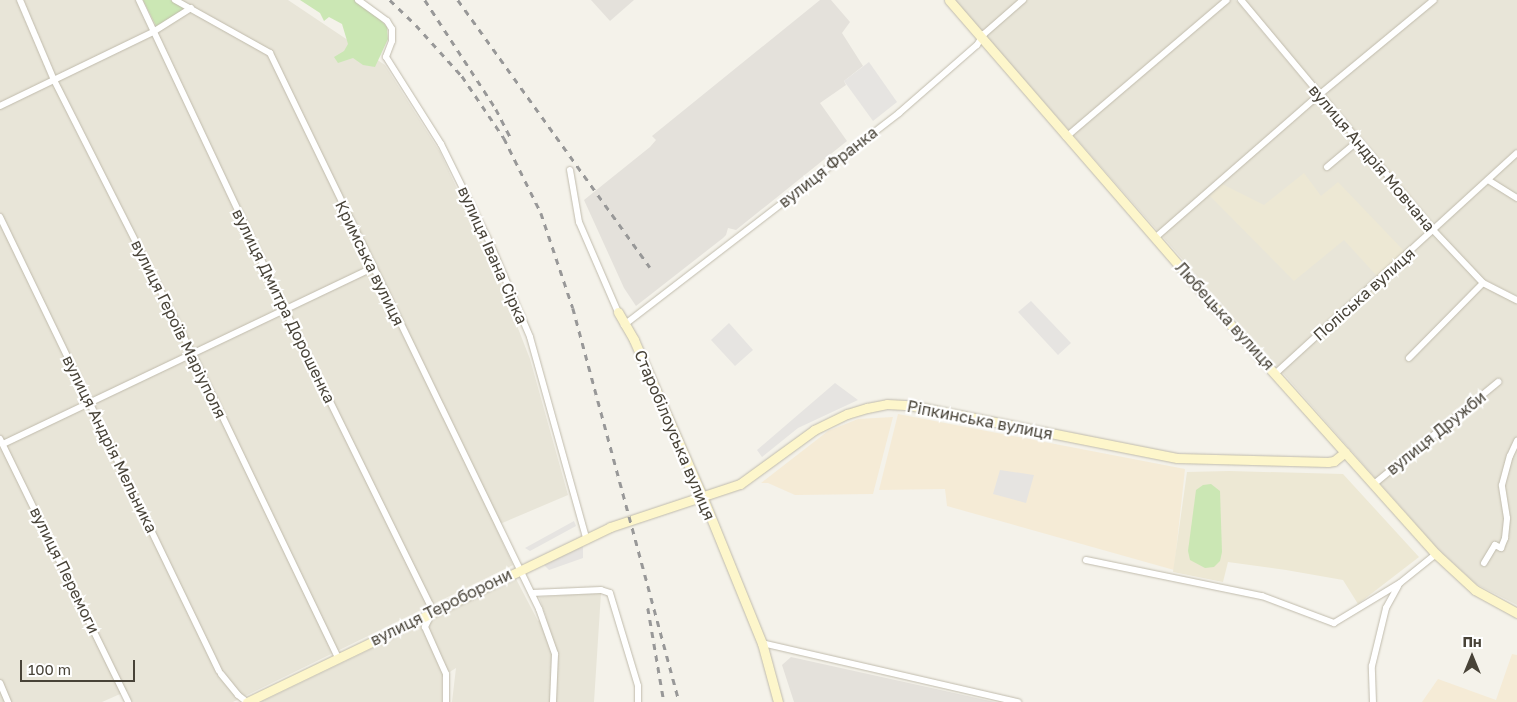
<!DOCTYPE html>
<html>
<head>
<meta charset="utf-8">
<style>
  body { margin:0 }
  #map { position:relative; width:1517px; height:702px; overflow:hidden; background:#f4f2ea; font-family:"Golos Text",sans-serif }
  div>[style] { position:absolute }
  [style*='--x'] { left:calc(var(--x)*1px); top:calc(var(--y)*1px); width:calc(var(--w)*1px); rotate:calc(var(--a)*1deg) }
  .residential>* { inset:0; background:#e8e5d8 }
  .commercial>* { inset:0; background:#f5ebd6 }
  .industrial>* { inset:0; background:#e4e1db }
  .education>* { inset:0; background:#ede8d4 }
  .green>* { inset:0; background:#cbe7b4 }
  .parking>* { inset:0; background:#e6e4e1 }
  .roads { filter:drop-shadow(0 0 1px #c0bbac) drop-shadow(0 0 1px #c0bbac) }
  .street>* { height:6px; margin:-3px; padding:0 3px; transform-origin:3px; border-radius:3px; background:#fff }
  .secondary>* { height:9px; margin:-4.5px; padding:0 4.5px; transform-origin:4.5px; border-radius:4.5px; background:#fdf6cb }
  .rail>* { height:2.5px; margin-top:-1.25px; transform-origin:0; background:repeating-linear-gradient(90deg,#989898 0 6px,transparent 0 12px) }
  span { translate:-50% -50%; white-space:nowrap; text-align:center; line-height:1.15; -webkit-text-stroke:4.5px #fff; paint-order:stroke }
  .street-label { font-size:16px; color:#484338 }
  .north { position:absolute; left:1447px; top:632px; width:50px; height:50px; -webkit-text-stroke:4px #fff; paint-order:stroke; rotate:0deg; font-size:14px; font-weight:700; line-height:20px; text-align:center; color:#484338 }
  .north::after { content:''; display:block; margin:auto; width:18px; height:22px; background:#484338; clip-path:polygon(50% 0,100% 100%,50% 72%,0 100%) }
  .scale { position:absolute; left:20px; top:660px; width:115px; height:22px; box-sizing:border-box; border:2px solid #484338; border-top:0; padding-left:6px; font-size:15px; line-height:18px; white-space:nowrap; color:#484338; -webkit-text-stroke:4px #fff; paint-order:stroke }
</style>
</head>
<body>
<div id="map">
  <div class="residential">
    <div style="clip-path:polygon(0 0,288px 0,385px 65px,440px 152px,498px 277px,530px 359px,568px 495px,495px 526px,513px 565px,233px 702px,132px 702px,127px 691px,102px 702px,0 702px)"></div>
    <div style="clip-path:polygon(954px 0,1236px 0,1429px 230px,1479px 283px,1517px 304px,1517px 605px,1476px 584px,1437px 548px)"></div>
    <div style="clip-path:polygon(1243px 0,1517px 0,1517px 296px,1483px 279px,1440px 234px)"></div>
    <div style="clip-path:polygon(516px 579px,538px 621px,546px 617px,539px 597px,601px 593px,594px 702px,452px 702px,456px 668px,442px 677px,442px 702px,261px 702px)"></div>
  </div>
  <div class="commercial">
    <div style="clip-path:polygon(898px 414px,1185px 469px,1174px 570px,947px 506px,945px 489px,879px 490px)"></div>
    <div style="clip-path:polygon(893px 417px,873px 494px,795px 495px,768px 483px,761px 483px,828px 431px,858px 419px)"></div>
    <div style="clip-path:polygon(1512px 654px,1517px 655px,1517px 702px,1422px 702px,1438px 679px,1496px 700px)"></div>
  </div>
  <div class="industrial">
    <div style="clip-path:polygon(591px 0,634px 0,610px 21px)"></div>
    <div style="clip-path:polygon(820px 0,831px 0,850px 22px,842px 33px,863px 66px,844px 81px,846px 85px,820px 103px,847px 141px,736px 230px,728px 228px,726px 235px,723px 238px,636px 306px,624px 288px,584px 200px,650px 147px,656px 140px,652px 136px)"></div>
    <div style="clip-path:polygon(791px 657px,995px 702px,794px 702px,782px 665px)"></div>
  </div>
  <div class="education">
    <div style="clip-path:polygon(1304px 173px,1321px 196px,1338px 182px,1405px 252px,1377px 276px,1344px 240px,1294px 281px,1210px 196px,1222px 184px,1264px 205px)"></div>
    <div style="clip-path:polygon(1229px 471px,1343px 474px,1419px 557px,1358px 604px,1343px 580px,1286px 570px,1228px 562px,1223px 582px,1173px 572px,1187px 472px)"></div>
  </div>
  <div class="green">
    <div style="clip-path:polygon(143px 0,170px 0,185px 8px,159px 32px)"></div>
    <div style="clip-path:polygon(300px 0,355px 0,380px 19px,387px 27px,388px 39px,375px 67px,363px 65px,353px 58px,338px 63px,334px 57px,344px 51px,348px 44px,342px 24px,329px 17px,324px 21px,320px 13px)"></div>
    <div style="clip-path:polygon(1211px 484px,1220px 491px,1222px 552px,1220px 561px,1214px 567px,1205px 568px,1190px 560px,1188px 551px,1196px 490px,1203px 485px)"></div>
  </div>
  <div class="parking">
    <div style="clip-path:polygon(869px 62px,897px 102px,873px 121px,844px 81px)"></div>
    <div style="clip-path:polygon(1031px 301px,1071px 343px,1058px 355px,1018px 312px)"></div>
    <div style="clip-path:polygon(729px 323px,753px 350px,735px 366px,711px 340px)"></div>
    <div style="clip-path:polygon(835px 383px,858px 400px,798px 428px,762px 457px,757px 450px)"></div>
    <div style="clip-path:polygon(1000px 470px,1034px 475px,1026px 503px,993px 494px)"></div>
    <div style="clip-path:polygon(574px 521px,576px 526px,530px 551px,525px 548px)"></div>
    <div style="clip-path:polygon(583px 545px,583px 558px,549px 570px,543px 564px)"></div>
  </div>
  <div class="roads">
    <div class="street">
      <div style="--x:20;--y:0;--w:87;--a:67"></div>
      <div style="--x:54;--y:80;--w:308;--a:63.2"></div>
      <div style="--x:193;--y:355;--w:336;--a:64.4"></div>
      <div style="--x:139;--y:0;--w:343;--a:64.8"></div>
      <div style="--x:285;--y:310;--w:335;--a:63.8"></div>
      <div style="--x:433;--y:611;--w:18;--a:117"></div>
      <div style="--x:425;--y:627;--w:51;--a:65.9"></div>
      <div style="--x:446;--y:674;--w:28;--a:90"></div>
      <div style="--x:175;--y:0;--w:109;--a:29.2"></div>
      <div style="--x:270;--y:53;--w:618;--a:64.18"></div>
      <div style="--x:539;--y:609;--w:48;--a:70.4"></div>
      <div style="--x:555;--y:654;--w:48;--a:92.4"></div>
      <div style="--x:358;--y:0;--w:36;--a:36"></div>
      <div style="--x:387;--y:21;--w:9;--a:58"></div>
      <div style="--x:392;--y:29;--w:12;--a:90"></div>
      <div style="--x:392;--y:41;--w:17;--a:111"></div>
      <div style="--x:386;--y:57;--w:103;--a:57.7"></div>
      <div style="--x:441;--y:144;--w:110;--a:63.7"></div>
      <div style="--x:490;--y:243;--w:102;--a:66.9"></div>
      <div style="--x:530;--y:337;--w:209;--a:74.4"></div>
      <div style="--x:1241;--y:0;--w:301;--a:50.1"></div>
      <div style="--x:1434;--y:231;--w:71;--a:46.7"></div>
      <div style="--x:1483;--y:283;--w:38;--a:27"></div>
      <div style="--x:0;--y:106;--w:170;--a:-25.8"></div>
      <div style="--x:153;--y:32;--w:45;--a:-32.3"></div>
      <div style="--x:1066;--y:137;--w:211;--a:-40.4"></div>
      <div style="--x:1327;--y:167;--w:40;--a:-40"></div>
      <div style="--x:570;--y:170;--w:53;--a:80.2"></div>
      <div style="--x:579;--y:222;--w:98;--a:66.6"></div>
      <div style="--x:1488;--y:180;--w:34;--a:32"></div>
      <div style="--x:0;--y:217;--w:504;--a:64.25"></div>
      <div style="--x:1156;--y:237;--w:216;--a:-41.1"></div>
      <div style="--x:1319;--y:95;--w:149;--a:-39.6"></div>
      <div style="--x:624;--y:325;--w:347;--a:-37.6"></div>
      <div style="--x:899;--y:113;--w:103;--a:-41.1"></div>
      <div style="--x:977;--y:45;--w:13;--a:-58"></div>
      <div style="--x:984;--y:34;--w:52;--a:-41.1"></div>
      <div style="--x:1409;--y:358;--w:105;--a:-45.4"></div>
      <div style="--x:1276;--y:373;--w:326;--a:-42.4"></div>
      <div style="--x:0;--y:439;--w:292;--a:64"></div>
      <div style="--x:3;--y:444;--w:409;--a:-25.5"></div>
      <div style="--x:1374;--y:484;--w:161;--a:-39.4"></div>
      <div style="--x:1086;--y:560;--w:180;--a:11.6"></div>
      <div style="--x:1262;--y:596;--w:77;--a:20.6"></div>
      <div style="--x:1334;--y:623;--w:77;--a:-31.2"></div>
      <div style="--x:1400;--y:583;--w:46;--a:-38.9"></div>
      <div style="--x:1484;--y:563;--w:21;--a:-59"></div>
      <div style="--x:1495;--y:545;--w:7;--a:27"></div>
      <div style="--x:1501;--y:548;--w:11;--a:-68"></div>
      <div style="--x:1505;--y:538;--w:20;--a:-84"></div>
      <div style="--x:1507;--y:518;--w:33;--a:-99"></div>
      <div style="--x:1502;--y:485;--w:30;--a:-75"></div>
      <div style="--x:1510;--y:456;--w:17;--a:-65"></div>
      <div style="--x:532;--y:593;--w:69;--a:-2.5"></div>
      <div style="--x:601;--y:590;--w:9;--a:18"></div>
      <div style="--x:610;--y:593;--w:97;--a:73.2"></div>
      <div style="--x:638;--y:686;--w:16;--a:90"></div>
      <div style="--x:762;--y:643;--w:263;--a:13"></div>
      <div style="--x:221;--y:674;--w:27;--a:51"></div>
      <div style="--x:238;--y:695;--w:11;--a:38"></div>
      <div style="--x:0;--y:683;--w:21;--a:67"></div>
      <div style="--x:1373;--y:702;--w:36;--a:-92"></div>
      <div style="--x:1372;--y:666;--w:60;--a:-76.4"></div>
      <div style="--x:1386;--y:608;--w:25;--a:-61"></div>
    </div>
    <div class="secondary">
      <div style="--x:949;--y:0;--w:405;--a:49.1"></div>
      <div style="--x:1214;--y:306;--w:333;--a:48.2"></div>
      <div style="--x:1436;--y:554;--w:53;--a:42.7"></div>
      <div style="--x:1475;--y:590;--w:48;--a:28.7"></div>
      <div style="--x:618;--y:312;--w:32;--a:60"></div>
      <div style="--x:634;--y:340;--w:172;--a:66.4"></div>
      <div style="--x:703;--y:498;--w:157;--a:67.9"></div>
      <div style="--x:762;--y:643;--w:61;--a:74.8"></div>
      <div style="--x:247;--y:702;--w:403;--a:-25.7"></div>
      <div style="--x:610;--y:527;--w:137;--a:-18.3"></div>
      <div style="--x:740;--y:484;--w:92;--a:-36.1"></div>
      <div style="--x:814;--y:430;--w:37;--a:-26"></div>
      <div style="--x:847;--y:414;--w:21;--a:-17"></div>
      <div style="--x:867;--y:408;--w:20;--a:-11"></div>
      <div style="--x:887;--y:404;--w:22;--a:3"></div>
      <div style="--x:909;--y:405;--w:273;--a:11.2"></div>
      <div style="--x:1177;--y:458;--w:151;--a:1.5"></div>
      <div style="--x:1328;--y:462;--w:6;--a:-9"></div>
      <div style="--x:1334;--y:461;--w:14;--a:-39"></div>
    </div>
  </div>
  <div class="rail">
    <div style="--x:390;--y:0;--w:36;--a:44"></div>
    <div style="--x:416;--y:25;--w:69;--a:48"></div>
    <div style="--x:462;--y:76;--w:75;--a:55.9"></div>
    <div style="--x:504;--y:138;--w:84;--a:63.7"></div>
    <div style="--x:541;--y:213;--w:100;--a:71.4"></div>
    <div style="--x:573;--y:308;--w:408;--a:74.9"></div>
    <div style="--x:425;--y:0;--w:130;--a:56.9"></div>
    <div style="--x:496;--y:109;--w:35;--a:63"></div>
    <div style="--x:458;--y:0;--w:329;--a:54.3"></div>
    <div style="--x:648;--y:608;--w:95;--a:80.3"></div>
  </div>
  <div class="street-label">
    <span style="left:1372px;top:158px;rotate:50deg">вулиця Андрія Мовчана</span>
    <span style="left:828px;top:167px;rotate:-38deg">вулиця Франка</span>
    <span style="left:493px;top:255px;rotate:66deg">вулиця Івана Сірка</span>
    <span style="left:370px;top:263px;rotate:64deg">Кримська вулиця</span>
    <span style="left:1364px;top:294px;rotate:-42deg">Поліська вулиця</span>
    <span style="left:284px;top:306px;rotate:64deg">вулиця Дмитра Дорошенка</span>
    <span style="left:1225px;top:316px;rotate:48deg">Любецька вулиця</span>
    <span style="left:179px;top:329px;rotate:64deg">вулиця Героїв Маріуполя</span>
    <span style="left:980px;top:420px;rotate:11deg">Ріпкинська вулиця</span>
    <span style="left:1436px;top:433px;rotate:-39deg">вулиця Дружби</span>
    <span style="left:675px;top:435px;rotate:67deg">Старобілоуська вулиця</span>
    <span style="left:110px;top:444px;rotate:64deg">вулиця Андрія Мельника</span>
    <span style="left:65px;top:570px;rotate:64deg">вулиця Перемоги</span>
    <span style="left:441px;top:607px;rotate:-26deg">вулиця Тероборони</span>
  </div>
  <div class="north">Пн</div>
  <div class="scale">100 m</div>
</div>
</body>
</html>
